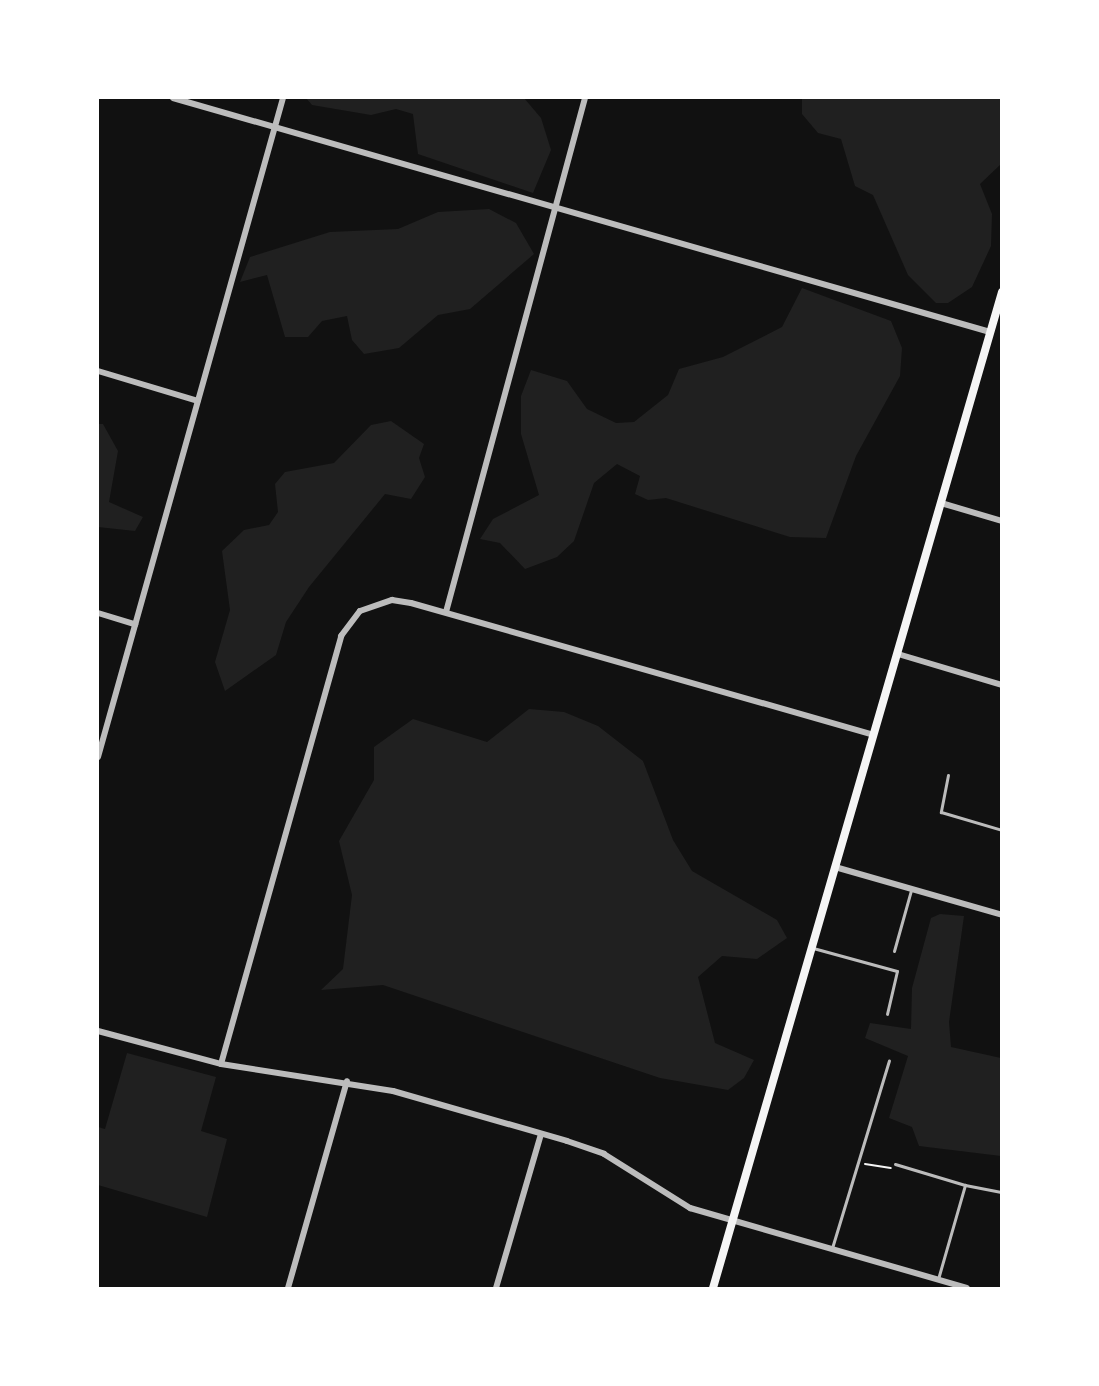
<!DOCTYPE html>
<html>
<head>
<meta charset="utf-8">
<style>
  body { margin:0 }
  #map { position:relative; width:1099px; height:1386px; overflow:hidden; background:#111; font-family:"PT Serif",serif }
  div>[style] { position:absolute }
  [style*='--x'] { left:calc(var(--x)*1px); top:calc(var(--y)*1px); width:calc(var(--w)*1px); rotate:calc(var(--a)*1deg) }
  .green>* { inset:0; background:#202020 }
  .path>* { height:2px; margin:-1px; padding:0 1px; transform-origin:1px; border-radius:1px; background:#f5f5f5 }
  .service>* { height:3px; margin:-1.5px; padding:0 1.5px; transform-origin:1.5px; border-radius:1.5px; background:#bcbcbc }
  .minor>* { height:6px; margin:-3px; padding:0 3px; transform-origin:3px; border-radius:3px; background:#bcbcbc }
  .secondary>* { height:8px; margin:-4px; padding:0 4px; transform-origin:4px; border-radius:4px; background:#f5f5f5 }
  span { translate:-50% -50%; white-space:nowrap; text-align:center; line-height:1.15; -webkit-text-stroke:4.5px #fff; paint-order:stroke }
  .frame { position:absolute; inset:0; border:99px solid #fff; pointer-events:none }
</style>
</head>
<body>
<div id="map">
  <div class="green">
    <div style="clip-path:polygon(306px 98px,524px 98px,541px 118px,551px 150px,533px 193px,418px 154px,413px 114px,396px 109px,371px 115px,312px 105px)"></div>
    <div style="clip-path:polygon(802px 98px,1001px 98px,1001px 164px,980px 184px,992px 214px,991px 246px,972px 287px,948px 303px,936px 303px,908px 275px,873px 195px,855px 186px,841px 139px,818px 133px,802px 114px)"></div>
    <div style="clip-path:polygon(489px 209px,516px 223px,534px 254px,470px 309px,438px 315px,399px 348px,364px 354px,352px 340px,347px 316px,322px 321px,308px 337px,285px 337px,267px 275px,240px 282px,250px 257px,330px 232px,398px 229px,438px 212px)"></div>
    <div style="clip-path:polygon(802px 288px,891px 321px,902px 348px,900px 376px,856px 456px,826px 538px,790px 537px,666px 498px,648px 500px,635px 494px,640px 476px,617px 464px,594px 483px,574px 541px,557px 557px,525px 569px,500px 543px,480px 539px,493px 519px,539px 495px,521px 434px,521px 396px,531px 370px,567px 381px,587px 409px,616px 423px,634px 422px,668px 395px,679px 369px,723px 357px,782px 327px)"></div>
    <div style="clip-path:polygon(391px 421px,424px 444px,419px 458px,425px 477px,411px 499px,385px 494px,309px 587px,286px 622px,276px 655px,225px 691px,215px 662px,230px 610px,222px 551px,244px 530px,269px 525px,278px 512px,275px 484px,285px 472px,334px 463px,371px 425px)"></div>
    <div style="clip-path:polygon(98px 424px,103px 424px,118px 451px,109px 502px,143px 517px,135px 531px,98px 527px)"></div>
    <div style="clip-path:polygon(529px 709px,564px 712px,598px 726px,643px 761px,673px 840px,692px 871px,777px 920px,787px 938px,757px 959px,722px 956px,698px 977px,715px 1043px,754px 1060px,744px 1078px,728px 1090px,660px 1078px,383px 985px,321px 990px,343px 969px,352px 895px,339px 841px,374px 780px,374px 747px,413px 719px,487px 742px)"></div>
    <div style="clip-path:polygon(940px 914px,964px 916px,949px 1022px,951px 1047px,1001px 1058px,1001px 1156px,919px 1146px,912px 1127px,889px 1118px,908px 1056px,865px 1038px,870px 1023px,911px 1029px,912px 988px,931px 918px)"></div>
    <div style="clip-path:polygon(127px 1053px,216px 1077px,201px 1131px,227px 1139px,207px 1217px,98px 1185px,98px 1127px,105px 1129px)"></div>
  </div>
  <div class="path">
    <div style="--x:865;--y:1164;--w:26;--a:9"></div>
  </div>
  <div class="service">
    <div style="--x:948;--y:775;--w:38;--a:101"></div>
    <div style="--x:941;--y:812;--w:64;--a:16.4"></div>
    <div style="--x:813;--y:948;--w:87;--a:15.3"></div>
    <div style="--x:897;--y:971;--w:44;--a:103.1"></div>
    <div style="--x:894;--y:951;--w:63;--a:-74.4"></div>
    <div style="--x:895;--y:1164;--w:73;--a:16.7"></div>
    <div style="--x:832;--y:1248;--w:196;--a:-73.1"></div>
    <div style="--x:938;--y:1279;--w:98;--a:-74"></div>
    <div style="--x:965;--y:1185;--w:38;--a:11"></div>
  </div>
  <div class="minor">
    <div style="--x:173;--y:98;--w:850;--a:15.98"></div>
    <div style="--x:98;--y:371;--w:104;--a:16.7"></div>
    <div style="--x:941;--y:503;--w:64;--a:16.4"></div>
    <div style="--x:446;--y:612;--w:532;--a:-74.87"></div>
    <div style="--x:98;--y:613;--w:39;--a:17"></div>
    <div style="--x:898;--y:654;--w:109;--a:16.6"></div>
    <div style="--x:98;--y:757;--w:684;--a:-74.32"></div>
    <div style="--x:835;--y:867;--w:174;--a:16"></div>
    <div style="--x:98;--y:1031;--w:127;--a:15"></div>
    <div style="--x:221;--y:1064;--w:174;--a:8.9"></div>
    <div style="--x:393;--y:1091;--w:181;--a:16"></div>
    <div style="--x:567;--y:1141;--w:39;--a:19"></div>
    <div style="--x:604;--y:1154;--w:102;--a:32.1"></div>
    <div style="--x:690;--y:1208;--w:288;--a:16.1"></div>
    <div style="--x:221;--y:1064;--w:445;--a:-74.3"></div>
    <div style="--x:341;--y:636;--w:31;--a:-53"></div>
    <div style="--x:360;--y:611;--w:34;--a:-19"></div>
    <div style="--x:392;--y:600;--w:19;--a:9"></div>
    <div style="--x:411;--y:603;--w:481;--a:15.9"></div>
    <div style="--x:288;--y:1288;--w:215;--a:-74.1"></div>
    <div style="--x:496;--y:1288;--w:160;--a:-73.7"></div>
  </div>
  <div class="secondary">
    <div style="--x:713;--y:1288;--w:1037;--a:-73.82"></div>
  </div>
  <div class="frame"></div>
</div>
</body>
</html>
